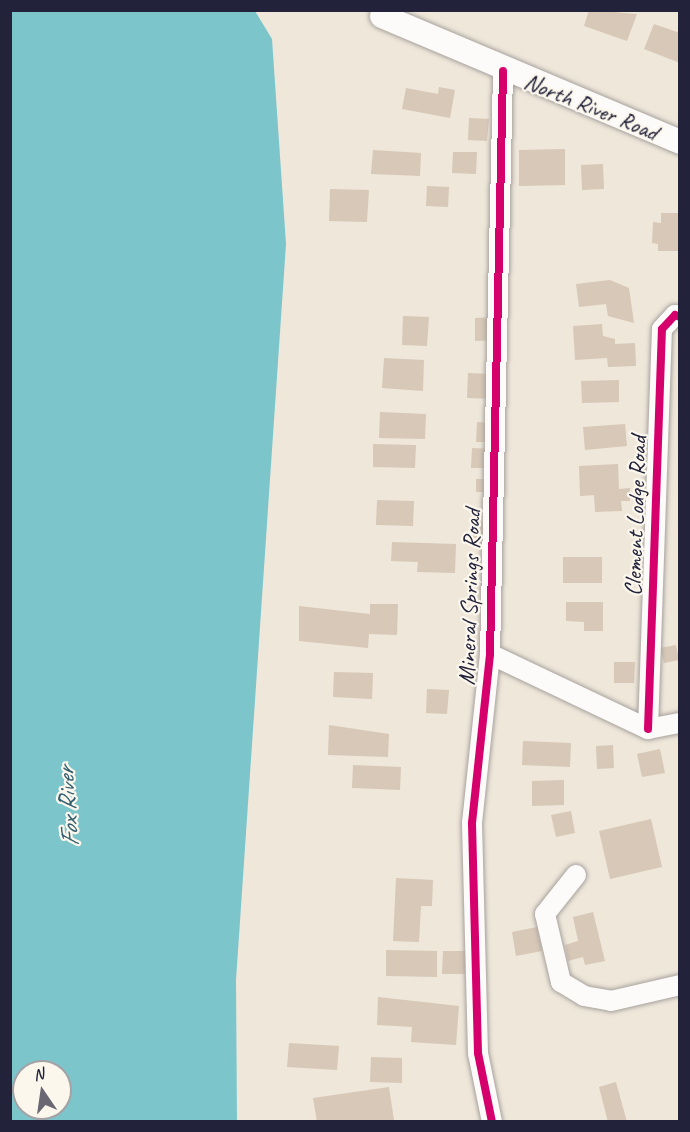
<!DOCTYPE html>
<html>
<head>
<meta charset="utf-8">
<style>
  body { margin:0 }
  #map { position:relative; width:690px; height:1132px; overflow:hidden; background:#efe7da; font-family:Caveat,sans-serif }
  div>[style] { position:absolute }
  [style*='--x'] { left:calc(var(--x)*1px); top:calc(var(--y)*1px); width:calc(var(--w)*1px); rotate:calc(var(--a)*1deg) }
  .water>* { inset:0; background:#7cc5cb }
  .building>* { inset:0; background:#d7c8b7 }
  .roads { filter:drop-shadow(0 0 2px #a7a29e) drop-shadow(0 0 2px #a7a29e) }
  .minor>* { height:20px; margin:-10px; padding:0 10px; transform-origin:10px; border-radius:10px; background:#fdfbf9 }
  .tertiary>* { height:24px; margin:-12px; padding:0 12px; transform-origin:12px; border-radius:12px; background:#fdfbf9 }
  .cycleway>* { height:8px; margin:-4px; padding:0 4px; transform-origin:4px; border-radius:4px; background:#d6006c }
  span { translate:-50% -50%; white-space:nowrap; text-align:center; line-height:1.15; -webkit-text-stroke:4.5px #fbf7ec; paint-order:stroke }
  .street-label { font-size:24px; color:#22223b }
  .water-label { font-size:26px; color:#325e72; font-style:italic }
  .frame { position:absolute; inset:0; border:12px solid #22223b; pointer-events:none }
  .north { position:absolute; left:12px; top:1060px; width:60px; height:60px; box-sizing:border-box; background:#fbf7ec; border:2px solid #a4a2a5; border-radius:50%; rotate:347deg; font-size:16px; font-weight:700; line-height:24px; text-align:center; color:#22223b }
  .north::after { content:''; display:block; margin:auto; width:21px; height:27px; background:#6a6773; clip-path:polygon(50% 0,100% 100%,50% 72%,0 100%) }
</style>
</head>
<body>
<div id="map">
  <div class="water">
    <div style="clip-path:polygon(evenodd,10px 11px,255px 11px,272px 39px,286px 244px,236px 980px,237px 1121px,11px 1121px,10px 11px,24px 1072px,60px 1072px,60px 1108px,24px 1108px,24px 1072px)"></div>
  </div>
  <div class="building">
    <div style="clip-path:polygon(589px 10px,637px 14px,627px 41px,584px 26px)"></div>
    <div style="clip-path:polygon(654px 24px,680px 33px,680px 63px,644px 49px)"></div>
    <div style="clip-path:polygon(439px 87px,455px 90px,450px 118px,402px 109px,406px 88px,438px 94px)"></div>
    <div style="clip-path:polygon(469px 118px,489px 119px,487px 141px,468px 140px)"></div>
    <div style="clip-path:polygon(565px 149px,565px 185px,519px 186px,519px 150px)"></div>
    <div style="clip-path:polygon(373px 150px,421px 153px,420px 176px,371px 174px)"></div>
    <div style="clip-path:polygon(453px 152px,477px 152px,476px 174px,452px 173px)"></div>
    <div style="clip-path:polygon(603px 164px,604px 189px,582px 190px,581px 165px)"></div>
    <div style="clip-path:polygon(427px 186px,449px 187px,448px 207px,426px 206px)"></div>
    <div style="clip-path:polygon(330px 189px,369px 190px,367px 222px,329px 221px)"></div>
    <div style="clip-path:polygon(661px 213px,679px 213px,679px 251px,658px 251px,658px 244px,652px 243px,653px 222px,661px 223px)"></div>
    <div style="clip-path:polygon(610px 280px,629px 288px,634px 323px,608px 316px,606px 304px,579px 307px,576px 284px)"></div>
    <div style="clip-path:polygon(403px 316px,429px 317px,427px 346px,402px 345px)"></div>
    <div style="clip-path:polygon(496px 317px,496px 340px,475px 341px,475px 318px)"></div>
    <div style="clip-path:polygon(602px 324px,603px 336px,615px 339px,615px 344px,635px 343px,636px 366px,608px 367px,607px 358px,575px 360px,573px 326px)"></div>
    <div style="clip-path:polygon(384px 358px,424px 360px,423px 391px,382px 388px)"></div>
    <div style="clip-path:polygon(468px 373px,493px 374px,492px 399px,467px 398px)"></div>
    <div style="clip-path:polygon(619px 380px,619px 402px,582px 403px,581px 381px)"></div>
    <div style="clip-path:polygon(380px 412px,426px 414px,425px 439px,379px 438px)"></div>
    <div style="clip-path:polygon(477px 422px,494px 423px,493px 442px,476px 442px)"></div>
    <div style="clip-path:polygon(625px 424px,627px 446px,585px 450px,583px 427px)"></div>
    <div style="clip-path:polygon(373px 444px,416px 445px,415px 468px,373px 467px)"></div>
    <div style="clip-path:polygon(472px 448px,494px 449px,493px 468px,471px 468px)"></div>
    <div style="clip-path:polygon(618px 464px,619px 489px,630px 488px,630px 501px,621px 501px,622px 511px,595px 512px,594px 495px,580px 496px,579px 466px)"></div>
    <div style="clip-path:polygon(476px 479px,490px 479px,490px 492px,476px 492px)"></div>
    <div style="clip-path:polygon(377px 500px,414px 501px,413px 526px,376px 525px)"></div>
    <div style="clip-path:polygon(473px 522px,489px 522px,489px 546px,472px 546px)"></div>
    <div style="clip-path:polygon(392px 542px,456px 544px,455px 573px,417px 572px,418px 562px,391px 561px)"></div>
    <div style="clip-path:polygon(563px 557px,602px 557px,602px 583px,563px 583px)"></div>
    <div style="clip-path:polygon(566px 602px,603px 602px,603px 631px,584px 631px,584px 622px,566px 621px)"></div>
    <div style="clip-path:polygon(370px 604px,398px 604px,397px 635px,369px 634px,368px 648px,299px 641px,299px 606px,370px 614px)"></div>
    <div style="clip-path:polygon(676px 645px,679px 660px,664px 663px,660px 648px)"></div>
    <div style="clip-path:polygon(614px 662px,635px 662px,634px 683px,614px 683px)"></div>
    <div style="clip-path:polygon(334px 672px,373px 673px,372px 699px,333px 697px)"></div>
    <div style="clip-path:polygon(427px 689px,449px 690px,447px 714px,426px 713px)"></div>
    <div style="clip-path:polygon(329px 725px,389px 734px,388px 757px,328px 755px)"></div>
    <div style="clip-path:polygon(523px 741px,571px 743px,570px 767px,522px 765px)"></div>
    <div style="clip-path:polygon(613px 745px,614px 768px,597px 769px,596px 746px)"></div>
    <div style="clip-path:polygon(660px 749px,665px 773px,642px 777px,637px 754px)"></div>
    <div style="clip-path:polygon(353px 765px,401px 767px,400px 790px,352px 788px)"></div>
    <div style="clip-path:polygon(564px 780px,564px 805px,532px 806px,532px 781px)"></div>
    <div style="clip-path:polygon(571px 811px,575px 833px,556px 837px,551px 815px)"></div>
    <div style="clip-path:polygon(651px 819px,662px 867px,610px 879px,599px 831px)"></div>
    <div style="clip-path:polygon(396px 878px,433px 880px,432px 906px,421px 906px,419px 942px,393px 941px)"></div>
    <div style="clip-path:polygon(593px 912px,605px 961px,585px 965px,583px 957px,568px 961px,565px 945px,578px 941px,573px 917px)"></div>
    <div style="clip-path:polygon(537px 927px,542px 951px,516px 956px,512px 932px)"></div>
    <div style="clip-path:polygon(386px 950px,437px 951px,437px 977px,386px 976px)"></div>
    <div style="clip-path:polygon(443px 951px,466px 951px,465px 974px,442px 974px)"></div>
    <div style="clip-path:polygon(378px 997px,459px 1006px,456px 1045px,411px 1042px,412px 1027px,377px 1025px)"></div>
    <div style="clip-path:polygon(289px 1043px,339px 1046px,337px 1070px,287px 1067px)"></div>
    <div style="clip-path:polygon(371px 1057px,402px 1058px,402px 1083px,370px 1082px)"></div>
    <div style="clip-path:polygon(616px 1082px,627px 1122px,608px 1122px,599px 1087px)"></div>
    <div style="clip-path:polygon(389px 1087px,394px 1120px,317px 1122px,313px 1098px)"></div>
  </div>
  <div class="roads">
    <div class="minor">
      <div style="--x:490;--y:654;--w:175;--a:25.4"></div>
      <div style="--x:648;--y:729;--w:400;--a:-88"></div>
      <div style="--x:662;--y:329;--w:19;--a:-47"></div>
      <div style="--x:675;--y:315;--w:5;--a:22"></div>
      <div style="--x:648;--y:729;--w:33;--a:-11"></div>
      <div style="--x:576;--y:875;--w:50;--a:128.5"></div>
      <div style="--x:545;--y:914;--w:70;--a:76.8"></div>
      <div style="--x:561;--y:982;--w:27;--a:31"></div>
      <div style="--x:584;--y:996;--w:27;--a:10"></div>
      <div style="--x:611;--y:1001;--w:71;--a:-13.1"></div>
      <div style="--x:492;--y:1122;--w:70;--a:-101.5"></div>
      <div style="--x:478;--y:1053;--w:230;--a:-91.5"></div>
      <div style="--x:472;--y:823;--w:170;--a:-83.9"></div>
      <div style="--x:490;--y:654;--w:583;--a:-88.72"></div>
    </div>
    <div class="tertiary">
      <div style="--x:382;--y:16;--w:324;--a:22.9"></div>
    </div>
  </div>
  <div class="cycleway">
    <div style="--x:648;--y:729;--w:400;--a:-88"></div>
    <div style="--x:662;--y:329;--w:19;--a:-47"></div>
    <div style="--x:675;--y:315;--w:5;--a:22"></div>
    <div style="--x:492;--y:1122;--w:70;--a:-101.5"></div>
    <div style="--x:478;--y:1053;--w:230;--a:-91.5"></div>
    <div style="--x:472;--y:823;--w:170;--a:-83.9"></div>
    <div style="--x:490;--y:654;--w:583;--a:-88.72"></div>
  </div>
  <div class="street-label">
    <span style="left:591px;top:107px;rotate:22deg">North River Road</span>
    <span style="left:636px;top:516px;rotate:-88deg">Clement Lodge Road</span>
    <span style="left:470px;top:597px;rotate:-88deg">Mineral Springs Road</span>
  </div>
  <div class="water-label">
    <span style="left:68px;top:807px;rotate:-94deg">Fox River</span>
  </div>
  <div class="frame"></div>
  <div class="north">N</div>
</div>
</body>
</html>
